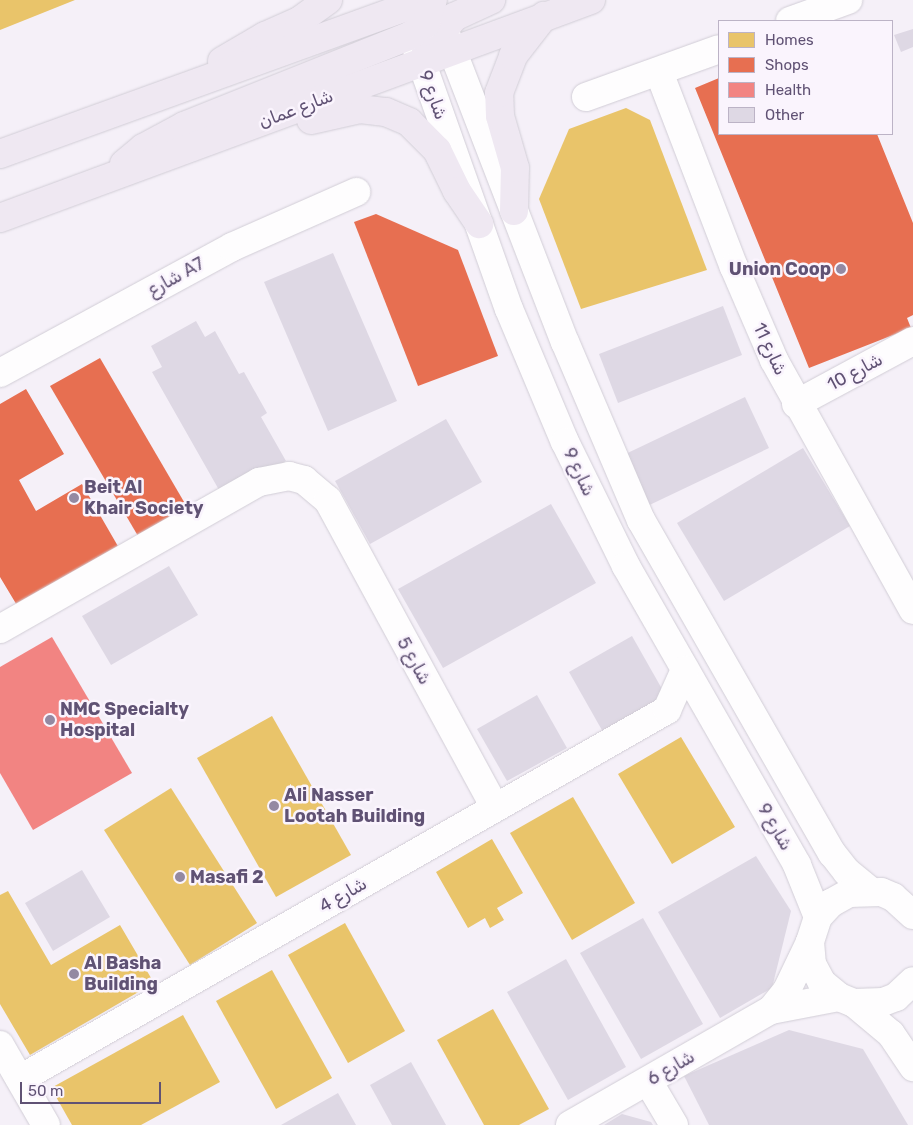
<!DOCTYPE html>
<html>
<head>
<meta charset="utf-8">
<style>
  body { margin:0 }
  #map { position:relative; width:913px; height:1125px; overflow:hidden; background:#f5f0f8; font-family:Rubik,Vazirmatn,sans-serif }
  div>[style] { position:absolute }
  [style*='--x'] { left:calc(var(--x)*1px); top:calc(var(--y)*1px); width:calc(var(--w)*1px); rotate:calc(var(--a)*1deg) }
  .homes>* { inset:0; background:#e9c46a }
  .shops>* { inset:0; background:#e76f51 }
  .health>* { inset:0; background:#f28482 }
  .building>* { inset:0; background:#ded8e4 }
  .roads { filter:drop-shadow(0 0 1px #d1cdd6) drop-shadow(0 0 1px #d1cdd6) }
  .minor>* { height:28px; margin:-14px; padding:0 14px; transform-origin:14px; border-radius:14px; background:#fefdfe }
  .major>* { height:28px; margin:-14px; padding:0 14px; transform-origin:14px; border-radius:14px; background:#efe8f2 }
  .dots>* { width:14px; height:14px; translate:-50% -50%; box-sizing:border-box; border:2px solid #faf4fd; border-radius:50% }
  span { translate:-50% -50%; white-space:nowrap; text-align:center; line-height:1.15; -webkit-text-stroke:5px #faf4fd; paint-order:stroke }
  .street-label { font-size:18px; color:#605274 }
  .poi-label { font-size:18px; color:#605274; font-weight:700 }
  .right { translate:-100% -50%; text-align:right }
  .left { translate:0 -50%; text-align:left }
  .legend { position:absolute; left:718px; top:20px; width:175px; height:115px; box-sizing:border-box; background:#faf4fd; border:1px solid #bcb3c6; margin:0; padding:6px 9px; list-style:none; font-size:15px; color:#605274 }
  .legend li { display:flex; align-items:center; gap:10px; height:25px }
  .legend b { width:25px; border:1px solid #bcb3c6 }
  .scale { position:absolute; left:20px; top:1082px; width:141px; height:22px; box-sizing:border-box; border:2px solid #605274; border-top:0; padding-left:6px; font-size:15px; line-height:18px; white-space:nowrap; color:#605274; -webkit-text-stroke:4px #faf4fd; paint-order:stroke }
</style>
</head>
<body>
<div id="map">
  <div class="homes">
    <div style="clip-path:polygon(0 0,75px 0,0 30px)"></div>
    <div style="clip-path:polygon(626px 108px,650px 120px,707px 270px,581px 309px,539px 199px,569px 129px)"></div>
    <div style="clip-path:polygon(272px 716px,351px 855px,276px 897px,197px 758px)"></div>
    <div style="clip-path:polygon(681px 737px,735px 827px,672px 864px,618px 774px)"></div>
    <div style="clip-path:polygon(171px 788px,257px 923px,190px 965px,104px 830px)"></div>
    <div style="clip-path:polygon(573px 797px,635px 903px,572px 940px,510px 833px)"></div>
    <div style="clip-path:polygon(492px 839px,523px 893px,497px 908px,504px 920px,490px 928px,485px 918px,468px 928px,436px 872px)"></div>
    <div style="clip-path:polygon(8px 891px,51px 965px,120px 925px,154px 983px,30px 1055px,0 1004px,0 895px)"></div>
    <div style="clip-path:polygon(345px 923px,405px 1031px,348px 1063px,288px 955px)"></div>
    <div style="clip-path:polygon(272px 970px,332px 1078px,276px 1109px,216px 1001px)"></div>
    <div style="clip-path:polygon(493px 1009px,549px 1109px,519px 1125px,484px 1125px,437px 1040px)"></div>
    <div style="clip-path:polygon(183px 1015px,220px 1082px,141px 1125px,72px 1125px,51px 1088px)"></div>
  </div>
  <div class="shops">
    <div style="clip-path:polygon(719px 78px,719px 134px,877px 134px,913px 223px,913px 315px,907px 318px,911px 328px,809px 368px,695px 88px)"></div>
    <div style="clip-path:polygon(376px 214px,458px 250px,498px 356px,418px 386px,354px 222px)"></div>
    <div style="clip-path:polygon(100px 358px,187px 507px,138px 536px,50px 386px)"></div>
    <div style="clip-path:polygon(26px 389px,64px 454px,19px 480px,36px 511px,82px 484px,119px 548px,18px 607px,0 577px,0 404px)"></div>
  </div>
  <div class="health">
    <div style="clip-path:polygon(52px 637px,132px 773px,33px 830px,0 773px,0 667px)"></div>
  </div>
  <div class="building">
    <div style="clip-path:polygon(913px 29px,913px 47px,901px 52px,894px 35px)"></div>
    <div style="clip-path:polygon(333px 253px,397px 401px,328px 431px,264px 282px)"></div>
    <div style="clip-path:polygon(723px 306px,742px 355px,618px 403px,599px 354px)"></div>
    <div style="clip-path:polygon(196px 321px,205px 337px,215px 331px,239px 374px,244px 372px,267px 413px,261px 417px,286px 461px,223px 497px,152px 372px,162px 367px,151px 346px)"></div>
    <div style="clip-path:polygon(745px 397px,769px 448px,639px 510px,615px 459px)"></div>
    <div style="clip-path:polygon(446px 419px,482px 482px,370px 544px,335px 481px)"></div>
    <div style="clip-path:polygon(803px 448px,850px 526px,724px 601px,677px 523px)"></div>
    <div style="clip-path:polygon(551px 504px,596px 583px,443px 668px,398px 589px)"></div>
    <div style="clip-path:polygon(169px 566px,198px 615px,111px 665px,82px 616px)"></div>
    <div style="clip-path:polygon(632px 636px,666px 696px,603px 732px,569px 672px)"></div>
    <div style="clip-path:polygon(537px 695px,567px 748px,507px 781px,477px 729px)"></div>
    <div style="clip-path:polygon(756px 856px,791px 911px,772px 988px,720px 1018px,658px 912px)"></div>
    <div style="clip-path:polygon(82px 870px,110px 917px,53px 951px,25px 903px)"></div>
    <div style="clip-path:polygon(643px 918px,703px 1024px,641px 1059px,580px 953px)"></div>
    <div style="clip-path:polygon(566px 959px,626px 1067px,568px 1100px,507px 992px)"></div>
    <div style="clip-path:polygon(789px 1030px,863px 1049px,908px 1125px,709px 1125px,684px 1076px)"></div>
    <div style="clip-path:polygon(411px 1062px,446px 1125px,392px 1125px,370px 1085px)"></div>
    <div style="clip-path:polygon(338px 1093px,356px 1125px,281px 1125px)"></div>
    <div style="clip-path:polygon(622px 1114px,651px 1122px,653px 1125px,604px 1125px)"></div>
  </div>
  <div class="roads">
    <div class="minor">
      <div style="--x:790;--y:21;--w:62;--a:-19.9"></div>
      <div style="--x:444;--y:29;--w:336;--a:68.9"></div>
      <div style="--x:565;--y:342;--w:194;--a:66.9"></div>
      <div style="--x:641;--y:520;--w:384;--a:60.2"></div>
      <div style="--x:832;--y:853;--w:24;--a:52"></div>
      <div style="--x:847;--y:872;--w:28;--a:39"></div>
      <div style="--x:414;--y:41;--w:284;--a:70.5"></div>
      <div style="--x:509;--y:309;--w:144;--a:67.2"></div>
      <div style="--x:565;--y:442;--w:138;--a:63.8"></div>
      <div style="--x:626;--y:566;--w:344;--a:60.2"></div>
      <div style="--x:797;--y:865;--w:56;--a:68"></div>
      <div style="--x:659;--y:72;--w:209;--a:69"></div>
      <div style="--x:734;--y:267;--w:101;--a:66.7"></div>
      <div style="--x:774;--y:360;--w:286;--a:60.9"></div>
      <div style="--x:586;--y:97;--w:141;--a:-19.8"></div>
      <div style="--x:0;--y:373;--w:264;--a:-28.5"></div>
      <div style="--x:232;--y:247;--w:136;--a:-23.9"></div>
      <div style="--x:796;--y:404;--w:133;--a:-28.3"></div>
      <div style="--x:0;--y:629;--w:298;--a:-29.6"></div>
      <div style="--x:259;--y:482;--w:31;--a:-11"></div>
      <div style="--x:289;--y:476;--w:16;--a:15"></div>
      <div style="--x:304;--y:480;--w:31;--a:40"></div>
      <div style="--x:328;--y:500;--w:350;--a:61.5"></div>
      <div style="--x:913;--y:915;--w:27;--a:-138"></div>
      <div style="--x:893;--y:897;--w:13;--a:-157"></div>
      <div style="--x:881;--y:892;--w:32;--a:178"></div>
      <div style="--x:849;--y:893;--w:21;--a:151"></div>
      <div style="--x:831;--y:903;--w:19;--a:133"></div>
      <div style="--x:818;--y:917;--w:26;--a:108"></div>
      <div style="--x:810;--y:942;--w:22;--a:85"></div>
      <div style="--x:812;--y:964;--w:21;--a:62"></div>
      <div style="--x:822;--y:983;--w:22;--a:39"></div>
      <div style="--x:839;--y:997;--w:16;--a:22"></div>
      <div style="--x:854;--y:1003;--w:29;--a:-2"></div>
      <div style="--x:883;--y:1002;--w:14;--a:-21"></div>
      <div style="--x:896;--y:997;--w:23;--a:-43"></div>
      <div style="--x:854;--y:1003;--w:48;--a:40"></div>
      <div style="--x:891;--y:1034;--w:40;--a:56"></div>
      <div style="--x:771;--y:1010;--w:26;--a:-51"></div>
      <div style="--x:787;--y:990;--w:53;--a:-64.4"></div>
      <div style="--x:0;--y:1045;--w:92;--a:60.1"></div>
      <div style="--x:20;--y:1079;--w:745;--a:-29.7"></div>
      <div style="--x:667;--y:710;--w:44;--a:-65.8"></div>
      <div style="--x:648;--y:1081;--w:51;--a:59.4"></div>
      <div style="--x:570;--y:1125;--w:232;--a:-29.8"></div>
      <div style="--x:771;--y:1010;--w:69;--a:-10.8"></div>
    </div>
    <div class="major">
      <div style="--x:426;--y:52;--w:45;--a:-51.3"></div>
      <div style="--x:454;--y:17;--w:41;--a:-24.7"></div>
      <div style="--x:222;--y:61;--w:50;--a:-30.2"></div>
      <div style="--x:265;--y:36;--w:37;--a:-24"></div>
      <div style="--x:299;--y:21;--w:36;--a:-36"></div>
      <div style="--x:311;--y:120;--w:50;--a:-12.7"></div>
      <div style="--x:360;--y:109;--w:26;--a:7"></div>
      <div style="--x:386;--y:112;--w:25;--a:23"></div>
      <div style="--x:409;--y:122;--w:40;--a:45"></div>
      <div style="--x:437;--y:150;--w:46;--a:64"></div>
      <div style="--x:457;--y:191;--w:40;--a:56"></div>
      <div style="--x:0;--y:154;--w:453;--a:-19.9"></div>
      <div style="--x:124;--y:164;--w:25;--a:-40"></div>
      <div style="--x:143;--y:148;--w:47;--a:-28.2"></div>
      <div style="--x:184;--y:126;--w:245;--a:-21.8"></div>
      <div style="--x:411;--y:35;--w:19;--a:-36"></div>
      <div style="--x:426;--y:24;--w:25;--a:-74"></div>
      <div style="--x:514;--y:211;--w:43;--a:-88.7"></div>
      <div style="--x:515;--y:168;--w:54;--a:-106.1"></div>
      <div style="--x:500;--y:116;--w:23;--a:-92"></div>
      <div style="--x:499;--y:93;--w:40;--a:-69"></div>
      <div style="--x:513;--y:56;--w:51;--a:-52.2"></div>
      <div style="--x:0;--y:218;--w:630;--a:-20.25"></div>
    </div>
  </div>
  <div class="dots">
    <div style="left:841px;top:269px;background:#9489a2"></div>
    <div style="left:74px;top:498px;background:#9489a2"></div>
    <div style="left:50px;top:720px;background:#9489a2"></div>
    <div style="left:274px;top:806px;background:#9489a2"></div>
    <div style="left:180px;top:877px;background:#9489a2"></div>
    <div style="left:74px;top:974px;background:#9489a2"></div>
  </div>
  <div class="street-label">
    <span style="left:433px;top:95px;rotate:70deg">شارع 9</span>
    <span style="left:296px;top:109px;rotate:-21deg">شارع عمان</span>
    <span style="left:176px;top:277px;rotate:-29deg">شارع A7</span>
    <span style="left:770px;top:349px;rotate:65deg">شارع 11</span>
    <span style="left:855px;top:372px;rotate:-28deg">شارع 10</span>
    <span style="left:579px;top:472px;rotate:65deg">شارع 9</span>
    <span style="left:414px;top:661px;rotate:61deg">شارع 5</span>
    <span style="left:775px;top:827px;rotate:60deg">شارع 9</span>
    <span style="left:343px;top:895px;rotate:-30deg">شارع 4</span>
    <span style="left:671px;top:1068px;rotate:-30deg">شارع 6</span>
  </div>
  <div class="poi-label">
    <span class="right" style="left:831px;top:269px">Union Coop</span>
    <span class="left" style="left:84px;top:498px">Beit Al<br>Khair Society</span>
    <span class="left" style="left:60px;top:720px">NMC Specialty<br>Hospital</span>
    <span class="left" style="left:284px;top:806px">Ali Nasser<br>Lootah Building</span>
    <span class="left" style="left:190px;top:877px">Masafi 2</span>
    <span class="left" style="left:84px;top:974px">Al Basha<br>Building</span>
  </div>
  <ul class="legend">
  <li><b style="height:14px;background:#e9c46a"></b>Homes</li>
  <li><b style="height:14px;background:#e76f51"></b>Shops</li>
  <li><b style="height:14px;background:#f28482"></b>Health</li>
  <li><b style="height:14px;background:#ded8e4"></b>Other</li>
  </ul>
  <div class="scale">50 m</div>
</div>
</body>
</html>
